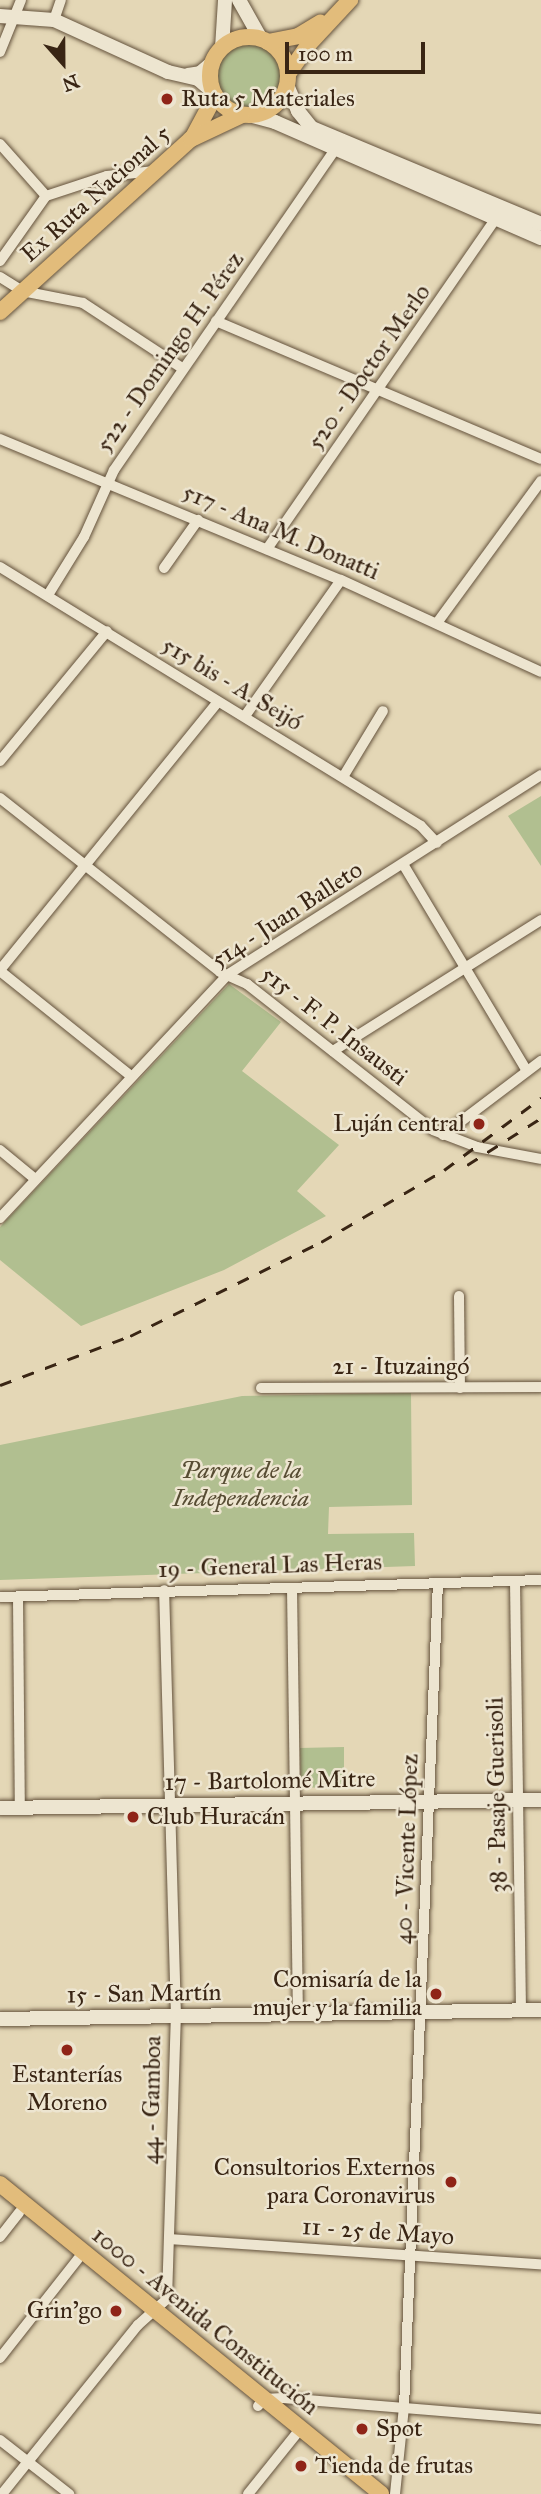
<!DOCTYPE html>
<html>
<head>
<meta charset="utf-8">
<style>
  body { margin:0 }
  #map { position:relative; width:541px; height:2494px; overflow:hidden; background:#e4d7b6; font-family:"IM FELL Great Primer",serif }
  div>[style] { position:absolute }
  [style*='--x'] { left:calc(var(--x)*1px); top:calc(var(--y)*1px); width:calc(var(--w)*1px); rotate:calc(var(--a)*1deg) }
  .green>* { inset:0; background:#b1bf90 }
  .round { border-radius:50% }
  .roads { filter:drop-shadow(0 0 2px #64523c) drop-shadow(0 0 2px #64523c) }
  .street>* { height:10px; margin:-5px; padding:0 5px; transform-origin:5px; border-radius:5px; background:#ede5d0 }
  .secondary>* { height:14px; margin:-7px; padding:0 7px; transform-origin:7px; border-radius:7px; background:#ede5d0 }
  .primary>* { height:16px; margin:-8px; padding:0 8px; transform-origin:8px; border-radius:8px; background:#e2bc7b }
  .primary>.ring { margin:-8px; padding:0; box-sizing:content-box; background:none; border:16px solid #e2bc7b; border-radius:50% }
  .rail>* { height:2.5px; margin-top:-1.25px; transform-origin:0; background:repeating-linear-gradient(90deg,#392514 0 12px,transparent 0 24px) }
  .dots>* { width:19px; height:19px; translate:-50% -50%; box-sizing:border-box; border:4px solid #ede5d0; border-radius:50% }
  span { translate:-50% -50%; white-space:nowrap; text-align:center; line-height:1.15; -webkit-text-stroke:5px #ede5d0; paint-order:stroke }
  .poi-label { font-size:24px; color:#392514 }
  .left { translate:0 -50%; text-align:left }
  .right { translate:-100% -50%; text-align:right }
  .street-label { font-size:24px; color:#392514 }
  .park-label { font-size:24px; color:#574c33; font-style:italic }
  .north { position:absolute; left:28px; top:28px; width:70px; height:70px; -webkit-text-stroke:5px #ede5d0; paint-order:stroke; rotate:159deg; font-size:19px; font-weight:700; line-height:28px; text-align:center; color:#392514 }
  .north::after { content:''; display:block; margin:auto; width:24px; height:32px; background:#392514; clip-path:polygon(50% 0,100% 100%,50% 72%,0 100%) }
  .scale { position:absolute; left:285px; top:42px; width:140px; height:32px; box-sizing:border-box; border:4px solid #392514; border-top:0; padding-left:9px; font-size:21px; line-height:24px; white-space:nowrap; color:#392514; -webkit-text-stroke:5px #ede5d0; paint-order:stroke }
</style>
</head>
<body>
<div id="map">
  <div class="green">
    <div class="round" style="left:214px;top:41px;width:70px;height:70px"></div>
    <div style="clip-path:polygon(541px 796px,541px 866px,508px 816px)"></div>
    <div style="clip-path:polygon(229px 984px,281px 1022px,242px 1071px,339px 1145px,297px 1191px,326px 1216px,224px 1270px,81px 1326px,0 1260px,0 1227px)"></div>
    <div style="clip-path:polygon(411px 1393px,412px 1505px,329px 1507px,328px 1534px,414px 1533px,415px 1566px,0 1580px,0 1445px,242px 1396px)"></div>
    <div style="clip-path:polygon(344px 1747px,344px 1789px,301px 1787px,300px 1748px)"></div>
  </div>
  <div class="roads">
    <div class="street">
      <div style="--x:54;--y:20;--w:21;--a:-71"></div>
      <div style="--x:0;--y:52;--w:56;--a:-68"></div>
      <div style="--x:0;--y:144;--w:69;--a:48.5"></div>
      <div style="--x:0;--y:261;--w:80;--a:-54.7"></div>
      <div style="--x:46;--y:196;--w:64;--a:-18.2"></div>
      <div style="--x:107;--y:176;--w:48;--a:-5.9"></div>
      <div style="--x:0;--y:277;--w:26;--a:32"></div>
      <div style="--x:22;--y:291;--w:62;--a:11.1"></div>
      <div style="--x:83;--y:303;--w:118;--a:33.3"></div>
      <div style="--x:216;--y:321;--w:353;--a:23"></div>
      <div style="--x:0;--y:439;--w:369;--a:22.5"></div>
      <div style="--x:341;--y:580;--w:220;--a:24.7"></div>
      <div style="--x:267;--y:549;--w:405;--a:-55.3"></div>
      <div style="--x:0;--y:567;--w:494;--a:31.6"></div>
      <div style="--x:421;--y:826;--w:23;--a:47"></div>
      <div style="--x:164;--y:568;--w:59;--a:-54.7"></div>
      <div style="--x:48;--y:595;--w:68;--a:-58.2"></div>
      <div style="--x:84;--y:537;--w:73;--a:-65.9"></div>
      <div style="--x:114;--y:470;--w:396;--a:-55.4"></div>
      <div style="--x:437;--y:623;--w:176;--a:-53.8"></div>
      <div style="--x:245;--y:716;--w:166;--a:-54.8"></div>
      <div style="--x:0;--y:761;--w:168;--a:-50.5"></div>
      <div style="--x:343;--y:777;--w:77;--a:-58.8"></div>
      <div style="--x:0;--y:798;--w:280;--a:38.3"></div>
      <div style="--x:220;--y:972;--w:30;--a:24"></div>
      <div style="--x:247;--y:984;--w:236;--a:38.1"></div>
      <div style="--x:433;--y:1130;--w:47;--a:21.1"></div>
      <div style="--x:477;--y:1147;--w:65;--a:10.6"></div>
      <div style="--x:403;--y:864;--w:241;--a:59.1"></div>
      <div style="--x:0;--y:970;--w:345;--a:-50.9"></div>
      <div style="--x:0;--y:971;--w:168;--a:38.7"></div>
      <div style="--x:333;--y:1051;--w:246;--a:-32.2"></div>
      <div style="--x:443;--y:1135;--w:123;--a:-37.1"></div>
      <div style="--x:0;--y:1150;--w:45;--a:39.6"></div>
      <div style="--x:0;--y:1218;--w:333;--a:-46.9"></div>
      <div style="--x:227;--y:975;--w:372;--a:-32.5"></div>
      <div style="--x:459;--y:1296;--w:92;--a:89.4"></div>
      <div style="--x:261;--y:1388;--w:280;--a:-0.2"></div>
      <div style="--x:515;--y:1581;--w:429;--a:89.2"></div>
      <div style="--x:292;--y:1588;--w:424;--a:89.2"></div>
      <div style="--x:0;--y:1597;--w:541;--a:-1.8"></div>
      <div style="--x:18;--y:1597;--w:210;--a:89.5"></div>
      <div style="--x:0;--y:2237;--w:31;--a:-52"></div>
      <div style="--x:170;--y:2239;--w:372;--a:3.9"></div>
      <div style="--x:0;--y:2358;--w:126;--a:-51.8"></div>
      <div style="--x:258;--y:2406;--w:9;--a:-49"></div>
      <div style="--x:264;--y:2399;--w:19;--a:-3"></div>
      <div style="--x:283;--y:2398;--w:259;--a:4.7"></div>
      <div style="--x:0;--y:2440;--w:88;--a:38"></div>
      <div style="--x:2;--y:2494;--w:217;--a:-51.2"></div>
      <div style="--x:138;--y:2325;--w:39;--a:-42"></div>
      <div style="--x:167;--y:2299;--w:282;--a:-88.2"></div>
      <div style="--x:176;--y:2017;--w:427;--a:-91.6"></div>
      <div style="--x:248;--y:2494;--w:85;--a:-51.2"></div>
      <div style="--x:395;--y:2494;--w:87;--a:-84.1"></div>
      <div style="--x:404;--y:2407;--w:825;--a:-87.64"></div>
    </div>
    <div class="secondary">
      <div style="--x:239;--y:0;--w:45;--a:60.6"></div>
      <div style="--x:0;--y:16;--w:54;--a:4.2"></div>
      <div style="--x:54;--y:20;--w:125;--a:24.5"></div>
      <div style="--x:168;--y:72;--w:31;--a:13"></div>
      <div style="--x:198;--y:79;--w:18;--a:41"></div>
      <div style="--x:222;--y:48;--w:48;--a:-86.4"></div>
      <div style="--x:188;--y:75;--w:12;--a:-9"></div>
      <div style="--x:200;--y:73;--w:17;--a:-40"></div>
      <div style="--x:287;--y:85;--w:28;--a:67"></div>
      <div style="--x:298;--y:111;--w:22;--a:51"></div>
      <div style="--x:312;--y:128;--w:248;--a:22.7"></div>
      <div style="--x:249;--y:115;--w:27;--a:15"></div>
      <div style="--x:275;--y:122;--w:290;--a:23.6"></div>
      <div style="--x:0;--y:1808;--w:541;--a:-0.85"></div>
      <div style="--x:0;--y:2019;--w:541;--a:-0.95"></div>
    </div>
    <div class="primary">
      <div class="ring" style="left:210px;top:37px;width:62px;height:62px"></div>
      <div style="--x:268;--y:42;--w:31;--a:-11"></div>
      <div style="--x:298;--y:36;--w:26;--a:-31"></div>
      <div style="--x:288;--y:74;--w:35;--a:-55"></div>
      <div style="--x:308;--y:45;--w:62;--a:-47"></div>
      <div style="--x:193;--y:137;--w:47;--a:-61.8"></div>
      <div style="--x:0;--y:312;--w:258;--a:-42.2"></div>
      <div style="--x:191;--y:139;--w:56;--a:-25.2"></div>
      <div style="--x:0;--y:2184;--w:491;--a:39.1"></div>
    </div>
  </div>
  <div class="rail">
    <div style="--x:467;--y:1165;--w:88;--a:-32.4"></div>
    <div style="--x:0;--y:1385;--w:139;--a:-20.7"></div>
    <div style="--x:130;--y:1336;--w:213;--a:-26.2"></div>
    <div style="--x:321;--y:1242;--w:143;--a:-30.3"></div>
    <div style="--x:444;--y:1170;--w:121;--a:-36.6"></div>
  </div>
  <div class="dots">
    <div style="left:167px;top:99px;background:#8f2418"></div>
    <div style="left:479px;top:1124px;background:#8f2418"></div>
    <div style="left:133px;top:1817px;background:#8f2418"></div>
    <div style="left:436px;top:1994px;background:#8f2418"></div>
    <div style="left:67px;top:2050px;background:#8f2418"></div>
    <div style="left:451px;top:2182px;background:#8f2418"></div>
    <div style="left:116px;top:2311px;background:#8f2418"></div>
    <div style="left:362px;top:2429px;background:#8f2418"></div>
    <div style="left:301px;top:2466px;background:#8f2418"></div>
  </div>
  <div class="poi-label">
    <span class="left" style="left:181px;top:99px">Ruta 5 Materiales</span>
    <span class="right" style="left:465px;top:1124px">Luján central</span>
    <span class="left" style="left:147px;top:1817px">Club Huracán</span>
    <span class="right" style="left:422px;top:1994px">Comisaría de la<br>mujer y la familia</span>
    <span style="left:67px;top:2089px">Estanterías<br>Moreno</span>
    <span class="right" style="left:435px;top:2182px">Consultorios Externos<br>para Coronavirus</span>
    <span class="right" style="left:102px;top:2311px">Grin'go</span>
    <span class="left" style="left:376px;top:2429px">Spot</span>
    <span class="left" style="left:315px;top:2466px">Tienda de frutas</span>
  </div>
  <div class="street-label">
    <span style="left:96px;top:194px;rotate:-42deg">Ex Ruta Nacional 5</span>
    <span style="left:170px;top:352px;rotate:-55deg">522 - Domingo H. Pérez</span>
    <span style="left:369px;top:367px;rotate:-55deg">520 - Doctor Merlo</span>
    <span style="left:281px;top:532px;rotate:23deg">517 - Ana M. Donatti</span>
    <span style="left:232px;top:684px;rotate:31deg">515 bis - A. Seijó</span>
    <span style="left:287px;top:915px;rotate:-33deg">514 - Juan Balleto</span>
    <span style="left:334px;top:1026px;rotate:38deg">515 - F. P. Insausti</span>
    <span style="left:401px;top:1367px">21 - Ituzaingó</span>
    <span style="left:270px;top:1566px;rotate:-2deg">19 - General Las Heras</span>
    <span style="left:270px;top:1781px;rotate:-1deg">17 - Bartolomé Mitre</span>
    <span style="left:497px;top:1795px;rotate:-91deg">38 - Pasaje Guerisoli</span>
    <span style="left:407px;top:1849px;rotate:-88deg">40 - Vicente López</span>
    <span style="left:144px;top:1994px;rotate:-1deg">15 - San Martín</span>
    <span style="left:152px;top:2100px;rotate:-89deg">44 - Gamboa</span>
    <span style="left:378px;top:2232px;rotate:4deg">11 - 25 de Mayo</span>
    <span style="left:205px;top:2321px;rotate:39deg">1000 - Avenida Constitución</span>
  </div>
  <div class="park-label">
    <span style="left:241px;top:1485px">Parque de la<br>Independencia</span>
  </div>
  <div class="north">N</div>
  <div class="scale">100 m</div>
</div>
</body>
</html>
